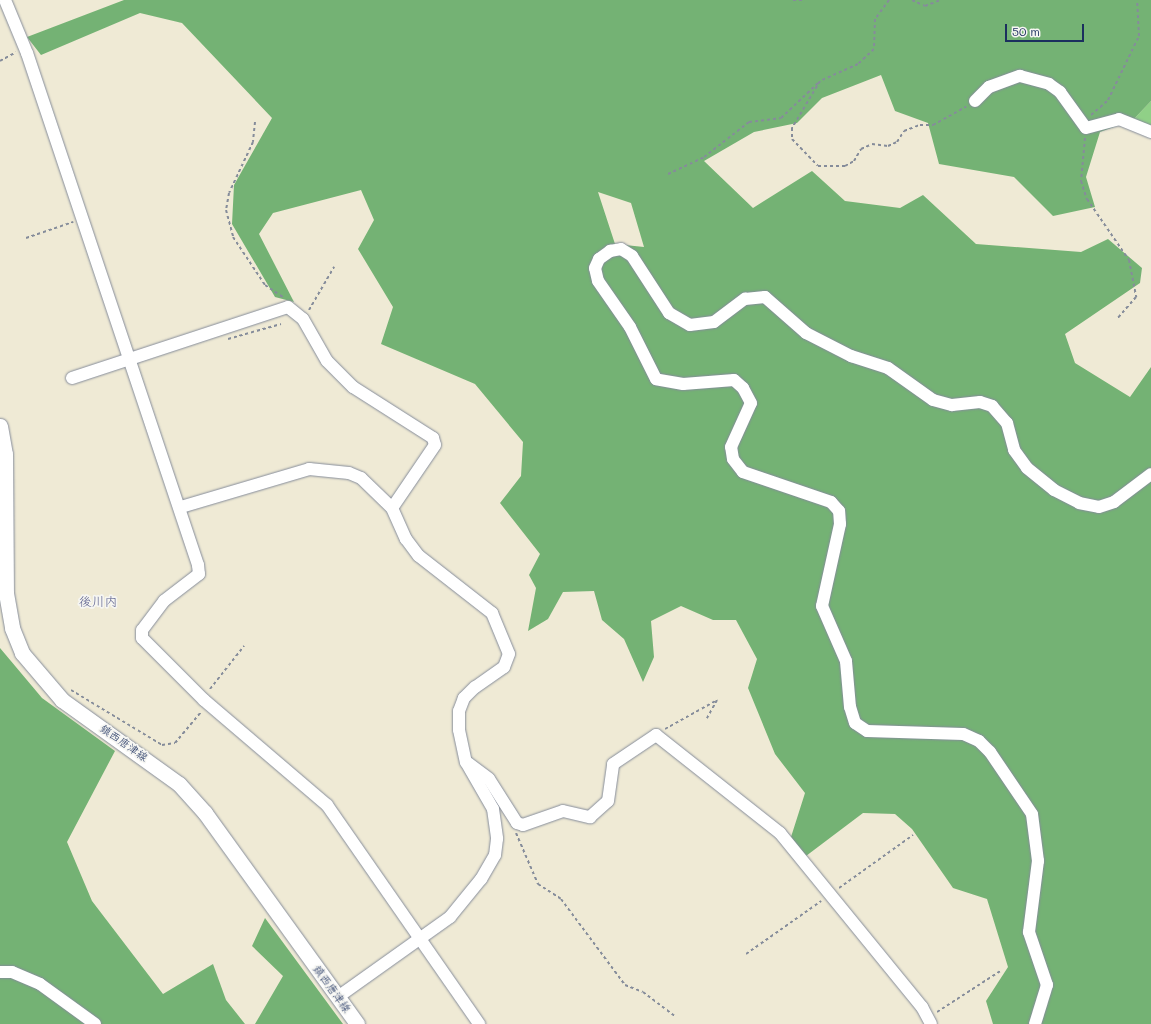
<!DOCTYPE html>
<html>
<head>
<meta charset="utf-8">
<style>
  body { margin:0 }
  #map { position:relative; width:1151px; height:1024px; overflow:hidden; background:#efead5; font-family:Mali,"Klee One",sans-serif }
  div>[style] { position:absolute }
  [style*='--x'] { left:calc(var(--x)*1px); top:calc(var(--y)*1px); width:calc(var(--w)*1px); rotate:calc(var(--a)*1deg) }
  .green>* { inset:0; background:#90d087 }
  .forest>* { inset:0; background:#74b274 }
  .path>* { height:2px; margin-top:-1px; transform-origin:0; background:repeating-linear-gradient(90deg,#858c9a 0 3px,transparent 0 6px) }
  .roads { filter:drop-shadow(0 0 1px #858c9a) drop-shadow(0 0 1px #858c9a) }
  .minor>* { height:12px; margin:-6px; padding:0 6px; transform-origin:6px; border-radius:6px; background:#fff }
  .major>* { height:15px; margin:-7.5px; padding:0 7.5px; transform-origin:7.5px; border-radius:7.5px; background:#fff }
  span { translate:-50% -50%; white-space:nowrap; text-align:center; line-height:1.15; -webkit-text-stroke:3.5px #f6f6f2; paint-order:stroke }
  .street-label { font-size:11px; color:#1b2f5e }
  .quarter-label { font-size:13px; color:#595e8b }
  .scale { position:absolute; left:1005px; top:24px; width:79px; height:18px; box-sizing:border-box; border:2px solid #1b2f5e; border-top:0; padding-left:5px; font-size:12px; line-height:14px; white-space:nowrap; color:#1b2f5e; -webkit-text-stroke:3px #f6f6f2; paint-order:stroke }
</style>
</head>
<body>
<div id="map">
  <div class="green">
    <div style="clip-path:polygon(1151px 101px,1151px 129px,1133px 120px)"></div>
  </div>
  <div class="forest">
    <div style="clip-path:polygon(evenodd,124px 0,1151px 0,1151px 101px,1133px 120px,1100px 132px,1086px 177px,1095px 207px,1053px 216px,1014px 177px,939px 164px,928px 123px,895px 111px,881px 75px,822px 98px,797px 123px,754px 132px,704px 161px,753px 208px,812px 171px,845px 201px,900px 208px,923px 195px,976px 244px,1081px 252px,1108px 239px,1142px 268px,1140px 283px,1065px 334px,1075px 363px,1130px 397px,1151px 367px,1151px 1024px,993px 1024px,986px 1001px,1008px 967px,987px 899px,953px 888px,912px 829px,895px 814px,863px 813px,806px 856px,791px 837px,805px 793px,775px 754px,748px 688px,757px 659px,736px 620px,713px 620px,681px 606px,651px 621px,654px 657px,643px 682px,624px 639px,602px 620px,594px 591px,563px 592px,548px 619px,528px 631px,536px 588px,529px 575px,540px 554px,500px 503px,521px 476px,523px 442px,475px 384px,381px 344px,393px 307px,358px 249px,374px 220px,361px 190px,273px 213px,259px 234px,294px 302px,275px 297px,232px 224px,234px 185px,272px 118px,182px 23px,140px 13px,41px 55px,27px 37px,124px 0,598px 192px,631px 203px,644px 247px,615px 244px,598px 192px)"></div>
    <div style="clip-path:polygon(0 648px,42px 698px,115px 751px,67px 842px,92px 901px,163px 994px,213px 964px,226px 1000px,245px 1024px,0 1024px)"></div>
    <div style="clip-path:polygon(265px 918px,343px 1024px,255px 1024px,283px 976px,252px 946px)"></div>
  </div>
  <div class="path">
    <div style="--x:793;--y:0;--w:10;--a:0"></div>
    <div style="--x:889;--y:0;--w:24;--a:126"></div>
    <div style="--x:875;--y:19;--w:30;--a:92"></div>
    <div style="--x:874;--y:49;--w:22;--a:137"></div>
    <div style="--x:858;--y:64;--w:42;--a:155.9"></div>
    <div style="--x:820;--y:81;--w:55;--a:120.8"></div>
    <div style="--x:792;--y:128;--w:11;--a:90"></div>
    <div style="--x:792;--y:139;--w:37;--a:46"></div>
    <div style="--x:818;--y:166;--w:27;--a:0"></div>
    <div style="--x:845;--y:166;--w:10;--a:-29"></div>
    <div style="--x:854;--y:161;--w:14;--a:-60"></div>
    <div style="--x:861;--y:149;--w:12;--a:-24"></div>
    <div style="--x:872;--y:144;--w:16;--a:7"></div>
    <div style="--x:888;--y:146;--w:10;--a:-24"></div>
    <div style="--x:897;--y:142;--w:13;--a:-58"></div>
    <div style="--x:904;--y:131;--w:17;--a:-21"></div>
    <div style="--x:920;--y:125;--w:13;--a:0"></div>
    <div style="--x:933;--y:125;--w:38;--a:-29"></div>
    <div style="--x:912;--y:0;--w:14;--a:25"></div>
    <div style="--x:925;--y:6;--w:17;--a:-21"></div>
    <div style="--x:0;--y:61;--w:18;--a:-29"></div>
    <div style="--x:1091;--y:115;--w:23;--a:-41"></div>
    <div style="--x:1108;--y:100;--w:71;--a:-64.2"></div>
    <div style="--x:1139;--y:36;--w:36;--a:-93"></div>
    <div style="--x:255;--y:122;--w:20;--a:96"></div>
    <div style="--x:253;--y:142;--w:56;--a:115.2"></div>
    <div style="--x:229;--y:193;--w:17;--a:100"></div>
    <div style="--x:226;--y:210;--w:28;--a:75"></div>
    <div style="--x:233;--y:237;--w:58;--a:56.3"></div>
    <div style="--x:265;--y:285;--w:22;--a:34"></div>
    <div style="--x:1085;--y:138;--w:43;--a:95.3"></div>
    <div style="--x:1081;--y:181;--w:19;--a:72"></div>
    <div style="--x:1087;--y:199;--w:74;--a:55.5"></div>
    <div style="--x:1129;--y:260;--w:38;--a:79"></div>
    <div style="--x:1136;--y:297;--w:29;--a:131"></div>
    <div style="--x:668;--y:174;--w:40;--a:-25"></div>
    <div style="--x:704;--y:157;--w:57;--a:-37.9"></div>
    <div style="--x:749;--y:122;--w:32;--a:-7"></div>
    <div style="--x:781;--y:118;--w:51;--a:-43.4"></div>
    <div style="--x:26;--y:238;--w:50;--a:-18.8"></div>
    <div style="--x:309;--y:310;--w:50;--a:-59.8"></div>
    <div style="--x:228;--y:339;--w:55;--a:-15.8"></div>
    <div style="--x:210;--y:689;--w:55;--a:-51.7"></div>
    <div style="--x:71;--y:690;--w:106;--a:31.1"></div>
    <div style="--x:162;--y:745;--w:13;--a:-9"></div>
    <div style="--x:175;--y:743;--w:40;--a:-50"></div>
    <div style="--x:665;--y:729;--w:60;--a:-29.1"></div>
    <div style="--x:717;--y:700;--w:21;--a:119"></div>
    <div style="--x:516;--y:833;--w:56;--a:66.7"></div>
    <div style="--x:538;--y:884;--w:27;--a:33"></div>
    <div style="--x:561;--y:899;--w:107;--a:53.3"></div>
    <div style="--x:625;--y:985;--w:19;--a:21"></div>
    <div style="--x:643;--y:992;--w:41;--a:37.1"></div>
    <div style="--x:839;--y:888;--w:91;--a:-35.6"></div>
    <div style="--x:746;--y:954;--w:92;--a:-35.2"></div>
    <div style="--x:937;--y:1012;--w:77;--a:-32.9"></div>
  </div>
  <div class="roads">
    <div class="minor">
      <div style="--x:5;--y:0;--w:57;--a:67.5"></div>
      <div style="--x:27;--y:53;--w:540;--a:71.53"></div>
      <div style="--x:198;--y:565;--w:9;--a:84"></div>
      <div style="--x:199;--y:574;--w:44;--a:142.4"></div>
      <div style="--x:164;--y:601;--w:36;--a:127"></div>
      <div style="--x:142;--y:630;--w:8;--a:90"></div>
      <div style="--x:142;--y:638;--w:88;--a:45"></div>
      <div style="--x:204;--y:700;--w:162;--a:40.5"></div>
      <div style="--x:327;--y:805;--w:267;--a:55.2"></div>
      <div style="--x:975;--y:101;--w:20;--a:-45"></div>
      <div style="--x:989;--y:87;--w:33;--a:-20"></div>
      <div style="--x:1020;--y:76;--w:30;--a:15"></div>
      <div style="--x:1049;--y:84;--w:14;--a:36"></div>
      <div style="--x:1060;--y:92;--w:44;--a:54.2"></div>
      <div style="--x:1086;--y:128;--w:34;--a:-15"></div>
      <div style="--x:1119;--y:119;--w:35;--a:22"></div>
      <div style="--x:72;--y:378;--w:227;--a:-18.2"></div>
      <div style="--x:288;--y:307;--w:19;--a:39"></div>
      <div style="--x:303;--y:319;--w:48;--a:60.3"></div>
      <div style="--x:327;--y:361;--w:37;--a:45"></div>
      <div style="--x:353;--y:387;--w:95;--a:32.5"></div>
      <div style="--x:433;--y:438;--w:7;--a:74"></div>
      <div style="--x:435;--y:445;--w:76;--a:124.3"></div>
      <div style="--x:181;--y:507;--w:134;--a:-16.5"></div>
      <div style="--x:309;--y:469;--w:40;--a:5.7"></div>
      <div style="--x:349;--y:473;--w:13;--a:23"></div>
      <div style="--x:361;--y:478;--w:43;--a:44.1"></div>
      <div style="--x:392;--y:508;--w:34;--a:66"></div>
      <div style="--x:406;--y:539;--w:21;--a:53"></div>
      <div style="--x:419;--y:556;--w:93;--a:38"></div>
      <div style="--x:492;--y:613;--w:44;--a:67.5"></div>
      <div style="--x:509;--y:654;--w:14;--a:111"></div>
      <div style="--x:504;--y:667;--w:35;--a:145"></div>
      <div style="--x:475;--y:687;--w:16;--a:135"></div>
      <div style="--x:464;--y:698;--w:14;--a:111"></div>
      <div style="--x:459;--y:711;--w:19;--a:90"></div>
      <div style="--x:459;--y:730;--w:33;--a:78"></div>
      <div style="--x:466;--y:762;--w:54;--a:60.1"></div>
      <div style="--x:493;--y:809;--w:30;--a:82"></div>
      <div style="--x:497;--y:839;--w:16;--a:97"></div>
      <div style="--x:495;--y:855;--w:28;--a:120"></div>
      <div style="--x:481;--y:879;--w:49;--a:129.2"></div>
      <div style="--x:450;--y:917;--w:138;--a:144.5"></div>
      <div style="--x:468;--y:763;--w:26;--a:37"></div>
      <div style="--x:489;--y:779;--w:52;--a:57.5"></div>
      <div style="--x:517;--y:823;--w:6;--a:18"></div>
      <div style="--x:523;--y:825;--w:42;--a:-19.3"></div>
      <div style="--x:563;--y:811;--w:28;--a:13"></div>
      <div style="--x:590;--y:817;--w:24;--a:-42"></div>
      <div style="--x:608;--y:801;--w:37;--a:-82"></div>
      <div style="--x:613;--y:764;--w:52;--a:-34"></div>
      <div style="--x:656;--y:735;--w:158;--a:38.3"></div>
      <div style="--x:780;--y:833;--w:225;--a:50.8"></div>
      <div style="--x:922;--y:1007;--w:19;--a:62"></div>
      <div style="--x:0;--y:972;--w:12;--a:0"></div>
      <div style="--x:12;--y:972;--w:30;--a:23"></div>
      <div style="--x:40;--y:984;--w:68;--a:36"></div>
      <div style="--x:1035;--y:1024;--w:41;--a:-72.9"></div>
      <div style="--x:1047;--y:985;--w:56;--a:-108.8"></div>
      <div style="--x:1029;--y:932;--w:72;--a:-82.8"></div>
      <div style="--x:1038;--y:861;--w:47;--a:-97.3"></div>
      <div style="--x:1032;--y:814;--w:75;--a:-124.1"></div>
      <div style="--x:990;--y:752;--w:16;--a:-135"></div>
      <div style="--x:979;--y:741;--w:17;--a:-156"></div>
      <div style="--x:963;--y:734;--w:96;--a:-178.2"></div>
      <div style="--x:867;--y:731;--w:14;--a:-146"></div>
      <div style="--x:855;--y:723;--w:17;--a:-107"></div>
      <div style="--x:850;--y:707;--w:46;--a:-95"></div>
      <div style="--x:846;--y:661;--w:60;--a:-113.6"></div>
      <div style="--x:822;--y:606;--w:84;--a:-77.6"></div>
      <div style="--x:840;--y:524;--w:13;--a:-94"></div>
      <div style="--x:839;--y:511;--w:12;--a:-132"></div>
      <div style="--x:831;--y:502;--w:93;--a:-161.2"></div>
      <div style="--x:743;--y:472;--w:16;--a:-128"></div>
      <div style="--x:733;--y:459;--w:12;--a:-99"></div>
      <div style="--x:731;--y:447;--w:48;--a:-65.6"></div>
      <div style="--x:751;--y:403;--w:17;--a:-118"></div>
      <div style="--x:743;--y:388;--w:12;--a:-138"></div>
      <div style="--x:734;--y:380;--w:51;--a:175.5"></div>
      <div style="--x:683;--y:384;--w:27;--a:-170"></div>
      <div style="--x:656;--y:379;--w:58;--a:-116.6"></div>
      <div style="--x:630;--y:327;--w:56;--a:-124.8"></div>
      <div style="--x:598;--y:281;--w:13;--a:-103"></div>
      <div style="--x:595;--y:268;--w:10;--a:-66"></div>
      <div style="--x:599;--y:259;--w:14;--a:-36"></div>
      <div style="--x:610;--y:251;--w:11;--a:-10"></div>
      <div style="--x:621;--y:249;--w:13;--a:32"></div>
      <div style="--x:632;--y:256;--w:68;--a:57"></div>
      <div style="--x:669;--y:313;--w:24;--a:30"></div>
      <div style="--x:690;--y:325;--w:24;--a:-7"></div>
      <div style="--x:714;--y:322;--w:39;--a:-37"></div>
      <div style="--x:745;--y:299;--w:20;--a:-6"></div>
      <div style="--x:765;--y:297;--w:55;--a:41.3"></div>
      <div style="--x:806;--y:333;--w:51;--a:27.1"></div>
      <div style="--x:851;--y:356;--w:39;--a:18"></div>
      <div style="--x:888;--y:368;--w:55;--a:35.4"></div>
      <div style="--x:933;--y:400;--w:20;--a:15"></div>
      <div style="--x:952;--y:405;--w:28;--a:-6"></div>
      <div style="--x:980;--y:402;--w:13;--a:18"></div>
      <div style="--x:992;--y:406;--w:23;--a:49"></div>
      <div style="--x:1007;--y:423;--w:28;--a:75"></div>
      <div style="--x:1014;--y:450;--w:22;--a:54"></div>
      <div style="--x:1027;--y:468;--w:35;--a:39"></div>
      <div style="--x:1054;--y:490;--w:28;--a:27"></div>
      <div style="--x:1079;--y:503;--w:20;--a:11"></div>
      <div style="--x:1099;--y:507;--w:16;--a:-18"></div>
      <div style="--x:1114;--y:502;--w:46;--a:-37.1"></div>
    </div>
    <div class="major">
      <div style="--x:0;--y:426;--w:28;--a:80"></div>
      <div style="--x:5;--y:454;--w:139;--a:89.6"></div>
      <div style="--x:6;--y:593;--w:36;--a:80"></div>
      <div style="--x:12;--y:628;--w:27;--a:68"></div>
      <div style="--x:22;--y:653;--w:62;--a:49.6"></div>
      <div style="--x:62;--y:700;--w:144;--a:35.7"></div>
      <div style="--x:179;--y:784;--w:39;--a:48"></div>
      <div style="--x:205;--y:813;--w:260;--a:54.2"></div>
    </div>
  </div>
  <div class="street-label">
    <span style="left:124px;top:743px;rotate:35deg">鎮西唐津線</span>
    <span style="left:332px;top:989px;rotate:54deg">鎮西唐津線</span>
  </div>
  <div class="quarter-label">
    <span style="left:98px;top:601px">後川内</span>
  </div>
  <div class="scale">50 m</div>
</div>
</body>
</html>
